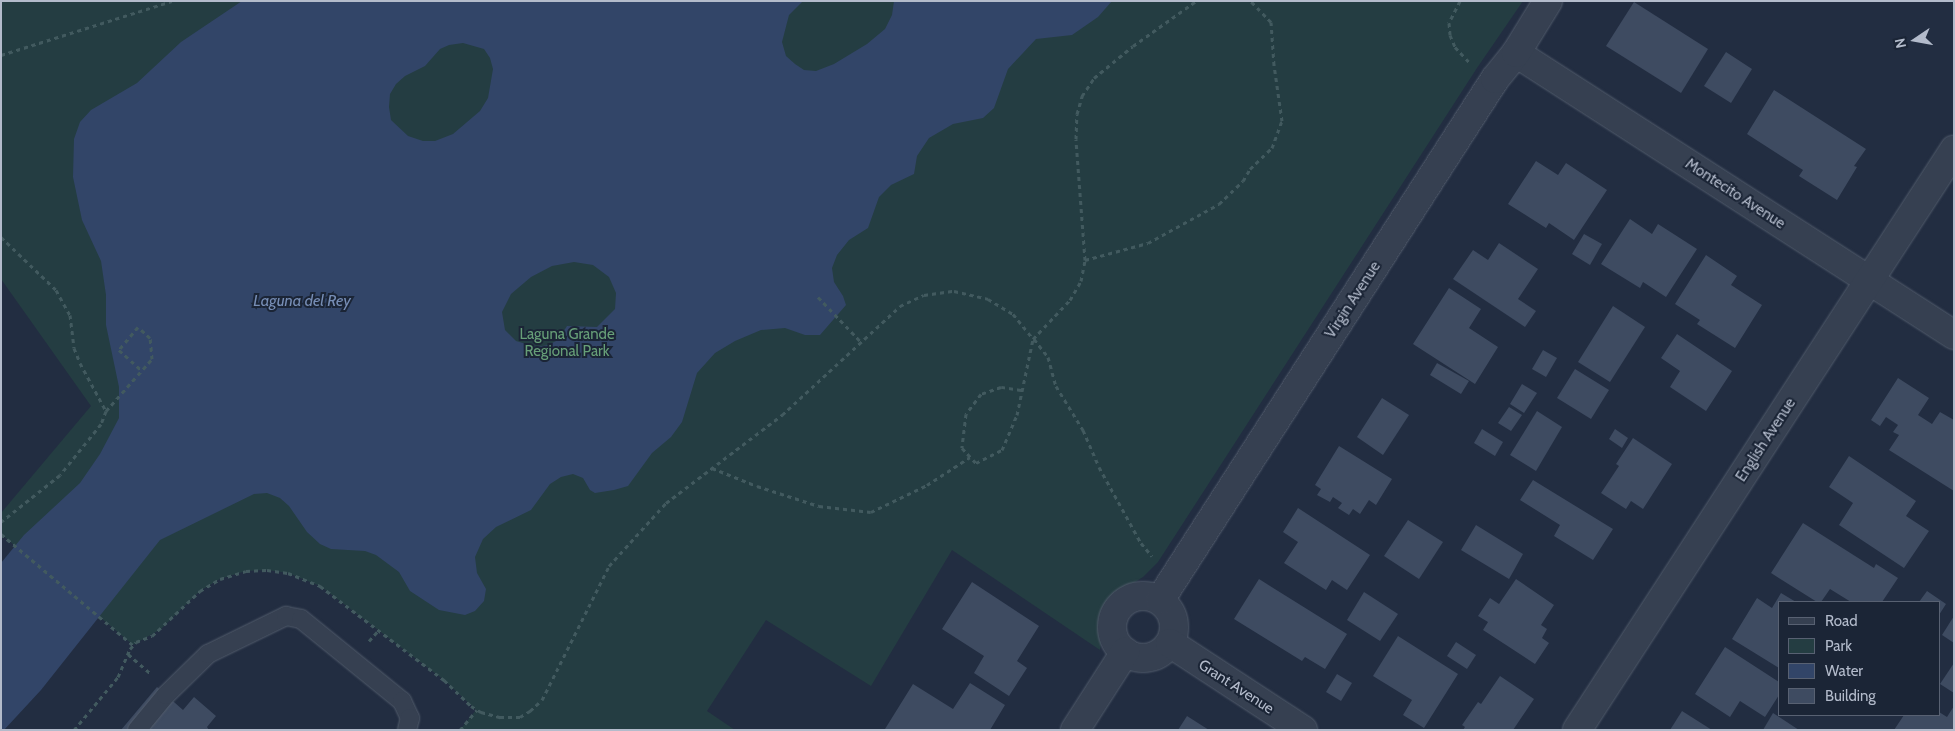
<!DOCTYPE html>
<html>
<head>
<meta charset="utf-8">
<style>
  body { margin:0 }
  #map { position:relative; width:1955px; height:731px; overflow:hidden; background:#222d41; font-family:Cabin,sans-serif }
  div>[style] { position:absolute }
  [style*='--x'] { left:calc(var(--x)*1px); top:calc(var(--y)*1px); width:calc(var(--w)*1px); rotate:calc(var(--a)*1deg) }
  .green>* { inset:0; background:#243d42 }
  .water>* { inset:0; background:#324568 }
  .building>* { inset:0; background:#3e4b61 }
  .path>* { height:3px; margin-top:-1.5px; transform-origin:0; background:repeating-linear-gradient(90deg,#425a5f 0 4px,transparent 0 8px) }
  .roads { filter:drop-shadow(0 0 1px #515b6b) drop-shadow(0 0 1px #515b6b) }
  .service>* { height:18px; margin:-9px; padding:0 9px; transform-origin:9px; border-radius:9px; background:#364051 }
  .minor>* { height:28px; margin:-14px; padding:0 14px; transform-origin:14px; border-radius:14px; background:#364051 }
  .minor>.ring { margin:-14px; padding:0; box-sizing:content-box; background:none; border:28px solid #364051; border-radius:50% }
  span { translate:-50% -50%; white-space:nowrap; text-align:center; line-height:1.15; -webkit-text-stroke:4px #1b2536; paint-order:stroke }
  .street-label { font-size:15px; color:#b3bbcb }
  .park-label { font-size:15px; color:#679f78 }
  .water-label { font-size:16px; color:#778eb6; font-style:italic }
  .frame { position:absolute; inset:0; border:2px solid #b3bbcb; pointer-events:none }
  .legend { position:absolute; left:1778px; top:601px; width:162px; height:115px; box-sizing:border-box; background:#1b2536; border:1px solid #586172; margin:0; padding:6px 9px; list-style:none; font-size:15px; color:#b3bbcb }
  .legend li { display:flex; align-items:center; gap:10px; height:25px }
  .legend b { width:25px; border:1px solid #586172 }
  .north { position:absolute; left:1890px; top:15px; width:50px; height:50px; -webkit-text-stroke:4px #1b2536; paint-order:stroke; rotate:258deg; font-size:14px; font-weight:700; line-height:20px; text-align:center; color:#b3bbcb }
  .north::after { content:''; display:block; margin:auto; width:18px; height:22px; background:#b3bbcb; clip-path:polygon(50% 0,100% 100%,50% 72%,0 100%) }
</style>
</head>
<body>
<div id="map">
  <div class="green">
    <div style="clip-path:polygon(1px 1px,1523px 1px,1477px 68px,1158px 562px,1143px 577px,1113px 596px,1105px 612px,1100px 650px,952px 550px,871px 686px,766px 620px,707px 711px,735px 730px,460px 730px,476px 710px,444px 680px,320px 586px,288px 573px,267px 570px,246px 571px,220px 579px,200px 591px,161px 629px,133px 645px,1px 534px,1px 513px,91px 406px,1px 279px)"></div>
  </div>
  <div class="water">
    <div style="clip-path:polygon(evenodd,242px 1px,803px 1px,789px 15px,782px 42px,786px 56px,795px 64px,804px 70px,816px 71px,834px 64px,867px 44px,885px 29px,892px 15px,894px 1px,1112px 1px,1098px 17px,1072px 35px,1036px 39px,1008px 69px,994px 108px,983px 118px,953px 124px,929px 138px,917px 156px,914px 174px,891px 185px,879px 197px,868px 228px,849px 240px,837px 255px,832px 268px,834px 282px,843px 296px,846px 305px,820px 335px,805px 335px,785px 328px,761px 330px,735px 341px,715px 353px,697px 373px,682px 422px,671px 437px,652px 453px,628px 486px,614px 490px,595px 493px,590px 490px,583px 478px,573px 474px,561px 477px,550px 484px,531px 510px,496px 527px,483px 539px,475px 557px,477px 573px,486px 589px,484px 601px,475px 611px,465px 615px,439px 610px,410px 591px,399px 572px,376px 555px,365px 551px,331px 549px,320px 544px,307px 532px,289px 506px,280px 498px,267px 493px,254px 494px,160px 540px,41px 690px,4px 730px,1px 730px,1px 563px,24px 535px,80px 483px,100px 454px,119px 418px,119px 387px,106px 325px,106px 295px,101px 261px,82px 220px,73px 177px,74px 139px,80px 122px,91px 110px,137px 83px,181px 42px,242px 1px,463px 43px,484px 49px,490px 58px,493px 69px,488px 98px,480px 111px,453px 134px,435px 141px,423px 141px,408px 136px,391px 120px,389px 107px,390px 94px,396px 84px,405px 76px,425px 66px,440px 49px,449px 45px,463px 43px,242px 1px,574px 262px,593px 265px,609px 277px,616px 293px,615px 309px,597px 327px,567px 326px,558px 340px,548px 345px,537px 347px,516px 341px,505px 330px,502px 312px,511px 294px,531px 277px,552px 266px,574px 262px)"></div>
  </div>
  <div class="building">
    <div style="clip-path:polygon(1634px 2px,1708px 49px,1681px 93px,1606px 46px)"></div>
    <div style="clip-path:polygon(1726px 52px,1752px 69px,1731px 103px,1704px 86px)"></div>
    <div style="clip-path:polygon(1774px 90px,1866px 149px,1854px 166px,1857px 167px,1837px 200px,1799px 176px,1803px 170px,1747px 134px)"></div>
    <div style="clip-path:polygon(1536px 161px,1558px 175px,1566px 163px,1607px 190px,1574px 240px,1549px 223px,1546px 228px,1508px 204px)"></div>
    <div style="clip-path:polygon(1630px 219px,1652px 234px,1658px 224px,1697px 249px,1666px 297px,1643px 282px,1640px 288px,1601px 264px)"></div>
    <div style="clip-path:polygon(1584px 234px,1602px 244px,1590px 265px,1572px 254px)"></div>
    <div style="clip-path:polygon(1499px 243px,1538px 269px,1518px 299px,1536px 311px,1525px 327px,1453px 279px,1473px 250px,1488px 260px)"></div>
    <div style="clip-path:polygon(1706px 255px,1737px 276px,1731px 285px,1762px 305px,1735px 348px,1697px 324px,1700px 320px,1675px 304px)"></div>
    <div style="clip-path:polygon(1449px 288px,1481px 309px,1469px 328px,1498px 347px,1475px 384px,1413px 344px)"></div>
    <div style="clip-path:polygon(1613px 306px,1645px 327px,1610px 382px,1578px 362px)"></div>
    <div style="clip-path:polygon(1677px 334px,1732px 371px,1706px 411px,1670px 387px,1680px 371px,1661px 358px)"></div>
    <div style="clip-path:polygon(1543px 350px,1557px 358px,1546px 377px,1532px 369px)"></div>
    <div style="clip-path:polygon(1437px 363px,1469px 381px,1461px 394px,1430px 375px)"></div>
    <div style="clip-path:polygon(1575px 369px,1609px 390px,1591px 419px,1557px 398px)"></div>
    <div style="clip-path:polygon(1898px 378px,1929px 398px,1918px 415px,1932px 424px,1940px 412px,1954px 420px,1954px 491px,1889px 450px,1899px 435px,1893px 432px,1898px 425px,1886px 417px,1880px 426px,1871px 420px)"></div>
    <div style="clip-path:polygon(1522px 384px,1537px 393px,1524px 413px,1510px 404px)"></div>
    <div style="clip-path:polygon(1382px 398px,1409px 415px,1383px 455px,1357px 437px)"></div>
    <div style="clip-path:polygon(1509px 407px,1522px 415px,1511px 431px,1498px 423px)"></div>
    <div style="clip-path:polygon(1537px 411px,1562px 427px,1536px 471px,1510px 455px)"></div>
    <div style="clip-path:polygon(1482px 429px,1503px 442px,1495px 456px,1474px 443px)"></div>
    <div style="clip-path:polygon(1615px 429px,1628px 438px,1622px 448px,1609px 439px)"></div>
    <div style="clip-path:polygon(1633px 438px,1672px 464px,1643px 509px,1631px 501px,1626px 509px,1601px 493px,1619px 466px,1616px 464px)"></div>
    <div style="clip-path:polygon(1339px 446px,1392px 479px,1376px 505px,1369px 500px,1360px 514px,1353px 509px,1349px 515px,1338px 508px,1342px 503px,1333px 497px,1330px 502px,1317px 495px,1321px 489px,1315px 485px)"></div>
    <div style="clip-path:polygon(1849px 456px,1916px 501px,1906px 516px,1929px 531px,1904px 568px,1839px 525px,1853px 503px,1829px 487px)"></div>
    <div style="clip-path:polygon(1533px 480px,1613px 529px,1593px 560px,1554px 536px,1560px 525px,1520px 500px)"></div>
    <div style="clip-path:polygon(1298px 508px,1370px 555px,1347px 590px,1332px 580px,1326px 590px,1284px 563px,1298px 542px,1283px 532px)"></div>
    <div style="clip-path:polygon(1408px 520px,1443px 542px,1419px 579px,1384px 556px)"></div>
    <div style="clip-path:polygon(1803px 523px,1874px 568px,1876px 564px,1898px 578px,1882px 602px,1851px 602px,1830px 589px,1821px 602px,1817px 602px,1771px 573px)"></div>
    <div style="clip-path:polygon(1476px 525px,1523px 554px,1509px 579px,1461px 550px)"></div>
    <div style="clip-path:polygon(1259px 579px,1347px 634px,1325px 669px,1305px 657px,1302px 661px,1234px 619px)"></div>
    <div style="clip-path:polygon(1516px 579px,1554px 605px,1541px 625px,1547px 629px,1542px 638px,1549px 643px,1535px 664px,1483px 630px,1488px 622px,1478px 616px,1490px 598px,1499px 604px)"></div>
    <div style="clip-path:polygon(972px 582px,1039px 626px,1017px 661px,1027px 668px,1009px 696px,974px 673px,984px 656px,942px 629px)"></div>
    <div style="clip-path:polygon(1927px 591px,1946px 604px,1939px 615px,1939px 602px,1919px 602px)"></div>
    <div style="clip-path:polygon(1364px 592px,1398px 614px,1380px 641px,1347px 620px)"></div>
    <div style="clip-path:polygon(1781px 593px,1796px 602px,1779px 602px,1779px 668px,1732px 639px,1757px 598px,1772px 608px)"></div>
    <div style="clip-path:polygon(1954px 616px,1954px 643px,1942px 635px)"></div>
    <div style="clip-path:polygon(1398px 636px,1458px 674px,1424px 728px,1403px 715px,1412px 700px,1373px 676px)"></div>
    <div style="clip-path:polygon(1456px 642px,1476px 655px,1467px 669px,1447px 656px)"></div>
    <div style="clip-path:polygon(1725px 647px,1779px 682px,1779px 695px,1765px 717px,1740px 701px,1730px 717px,1695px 694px)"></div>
    <div style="clip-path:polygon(1954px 663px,1954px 693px,1940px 684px)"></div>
    <div style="clip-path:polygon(1337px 674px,1352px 683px,1341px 701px,1326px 692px)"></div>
    <div style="clip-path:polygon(1500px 676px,1534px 699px,1513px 730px,1463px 730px,1465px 727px,1462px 725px,1478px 702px,1481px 704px)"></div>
    <div style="clip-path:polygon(970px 683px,1005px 705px,990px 730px,885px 729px,913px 684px,953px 709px)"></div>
    <div style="clip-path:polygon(157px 687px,183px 710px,194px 697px,216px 716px,207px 727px,209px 730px,121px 730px)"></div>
    <div style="clip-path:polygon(1954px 706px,1954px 730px,1894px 730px,1904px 715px,1939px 715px,1939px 712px,1947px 717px)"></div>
    <div style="clip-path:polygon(1682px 711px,1712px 730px,1670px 730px)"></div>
    <div style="clip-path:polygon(1773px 713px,1799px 730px,1763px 730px)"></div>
    <div style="clip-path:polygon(1187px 716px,1209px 730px,1178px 730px)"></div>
  </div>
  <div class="path">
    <div style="--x:1460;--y:1;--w:25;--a:117"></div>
    <div style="--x:1449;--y:23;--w:12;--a:85"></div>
    <div style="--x:1450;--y:35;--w:13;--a:67"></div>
    <div style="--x:1455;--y:47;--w:22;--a:47"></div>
    <div style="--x:1;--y:55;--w:179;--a:-17.5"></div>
    <div style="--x:1;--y:237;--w:76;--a:43.9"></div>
    <div style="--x:56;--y:290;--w:29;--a:61"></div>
    <div style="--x:70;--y:315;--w:33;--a:83"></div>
    <div style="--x:74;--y:348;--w:16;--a:68"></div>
    <div style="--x:80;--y:363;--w:55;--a:61.6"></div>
    <div style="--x:106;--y:411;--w:14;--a:111"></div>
    <div style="--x:101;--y:424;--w:65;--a:128.8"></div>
    <div style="--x:60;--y:475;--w:75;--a:141.5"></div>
    <div style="--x:1085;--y:260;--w:65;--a:-15.1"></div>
    <div style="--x:1148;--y:243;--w:81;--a:-28.8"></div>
    <div style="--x:1219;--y:204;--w:33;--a:-44"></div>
    <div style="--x:1243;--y:181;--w:14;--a:-60"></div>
    <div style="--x:1250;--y:169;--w:30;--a:-44"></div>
    <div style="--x:1272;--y:148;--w:29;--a:-70"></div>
    <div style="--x:1282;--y:121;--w:57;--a:-98.1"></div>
    <div style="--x:1274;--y:65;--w:43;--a:-94"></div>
    <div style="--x:1271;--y:22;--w:29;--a:-134"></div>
    <div style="--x:818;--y:297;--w:62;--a:46.3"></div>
    <div style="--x:1034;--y:339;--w:23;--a:52"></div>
    <div style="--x:1048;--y:357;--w:30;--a:75"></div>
    <div style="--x:1056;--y:386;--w:52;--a:58.5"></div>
    <div style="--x:1083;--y:430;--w:40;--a:66.6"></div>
    <div style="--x:1099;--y:467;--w:87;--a:61.1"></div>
    <div style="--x:1141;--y:543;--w:17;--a:50"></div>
    <div style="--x:1021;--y:390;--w:20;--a:-171"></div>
    <div style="--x:1001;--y:387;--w:21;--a:161"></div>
    <div style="--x:981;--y:394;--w:25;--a:127"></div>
    <div style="--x:966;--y:414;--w:34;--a:97"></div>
    <div style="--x:962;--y:448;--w:21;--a:47"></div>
    <div style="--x:976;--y:463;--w:29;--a:-27"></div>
    <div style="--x:1002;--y:450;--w:38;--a:-67"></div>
    <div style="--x:1017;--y:415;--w:78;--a:-78.1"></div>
    <div style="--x:106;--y:411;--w:69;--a:-48.5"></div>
    <div style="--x:152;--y:359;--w:21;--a:-95"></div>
    <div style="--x:150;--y:338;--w:16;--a:-137"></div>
    <div style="--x:138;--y:327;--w:30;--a:130"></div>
    <div style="--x:119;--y:350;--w:30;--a:42"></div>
    <div style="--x:712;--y:468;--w:48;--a:21.8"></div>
    <div style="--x:757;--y:486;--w:65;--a:17.9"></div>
    <div style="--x:819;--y:506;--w:52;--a:6.6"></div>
    <div style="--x:871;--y:512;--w:62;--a:-25.7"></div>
    <div style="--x:927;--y:485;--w:51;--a:-33.1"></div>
    <div style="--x:1;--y:534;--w:172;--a:40.1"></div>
    <div style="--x:369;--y:641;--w:15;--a:-48"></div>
    <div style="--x:128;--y:654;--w:30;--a:41"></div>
    <div style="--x:74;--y:730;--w:69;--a:-50.3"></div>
    <div style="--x:118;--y:677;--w:30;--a:-67"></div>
    <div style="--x:130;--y:649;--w:9;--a:-49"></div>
    <div style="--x:136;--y:642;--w:17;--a:-21"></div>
    <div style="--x:152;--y:636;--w:66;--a:-43.2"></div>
    <div style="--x:200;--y:591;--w:23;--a:-31"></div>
    <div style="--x:220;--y:579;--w:27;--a:-17"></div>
    <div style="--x:246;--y:571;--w:21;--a:-3"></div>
    <div style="--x:267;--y:570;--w:21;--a:8"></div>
    <div style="--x:288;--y:573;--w:35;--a:22"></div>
    <div style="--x:320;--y:586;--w:156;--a:37.2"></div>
    <div style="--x:444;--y:680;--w:37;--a:44"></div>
    <div style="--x:471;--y:706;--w:12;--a:31"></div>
    <div style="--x:481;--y:712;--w:20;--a:15"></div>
    <div style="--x:500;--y:717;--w:20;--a:0"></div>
    <div style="--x:520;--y:717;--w:12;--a:-31"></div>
    <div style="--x:530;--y:711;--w:16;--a:-43"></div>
    <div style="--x:542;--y:700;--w:150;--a:-63.4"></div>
    <div style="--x:609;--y:566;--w:85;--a:-47.9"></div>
    <div style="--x:666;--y:503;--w:146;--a:-37.2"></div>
    <div style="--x:782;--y:415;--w:161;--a:-42.7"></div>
    <div style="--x:900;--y:306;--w:26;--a:-25"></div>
    <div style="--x:924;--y:295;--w:30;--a:-8"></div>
    <div style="--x:954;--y:291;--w:35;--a:13"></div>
    <div style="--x:988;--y:299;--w:29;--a:31"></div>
    <div style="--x:1013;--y:314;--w:32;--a:51"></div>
    <div style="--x:1033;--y:339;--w:54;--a:-46.5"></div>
    <div style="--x:1070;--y:300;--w:22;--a:-60"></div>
    <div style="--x:1081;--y:281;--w:21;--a:-79"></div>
    <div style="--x:1085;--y:260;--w:121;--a:-94.3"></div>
    <div style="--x:1076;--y:139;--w:25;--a:-88"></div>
    <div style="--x:1077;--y:114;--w:19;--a:-74"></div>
    <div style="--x:1082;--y:96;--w:22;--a:-56"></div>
    <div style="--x:1094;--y:78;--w:50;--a:-39.4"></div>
    <div style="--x:1133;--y:46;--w:77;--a:-35.5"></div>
    <div style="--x:460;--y:730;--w:26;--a:-50"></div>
  </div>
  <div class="roads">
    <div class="service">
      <div style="--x:137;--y:730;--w:45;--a:-50.4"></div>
      <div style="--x:166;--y:695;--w:59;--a:-44.3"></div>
      <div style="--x:208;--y:654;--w:87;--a:-26"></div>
      <div style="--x:286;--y:616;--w:15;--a:11"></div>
      <div style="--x:301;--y:619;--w:130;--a:39.1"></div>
      <div style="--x:402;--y:701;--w:19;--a:65"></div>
      <div style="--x:410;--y:718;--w:12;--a:104"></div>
    </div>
    <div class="minor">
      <div style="--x:1516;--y:53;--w:521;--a:32.77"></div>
      <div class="ring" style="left:1112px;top:596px;width:34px;height:34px"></div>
      <div style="--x:1160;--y:600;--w:619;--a:-57.26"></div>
      <div style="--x:1495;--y:79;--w:33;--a:-51"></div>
      <div style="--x:1516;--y:53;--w:61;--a:-58.4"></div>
      <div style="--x:1170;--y:643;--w:159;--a:33.2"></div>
      <div style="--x:1075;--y:730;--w:93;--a:-57.3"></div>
      <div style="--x:1577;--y:730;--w:692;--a:-56.98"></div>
    </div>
  </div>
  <div class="street-label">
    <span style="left:1735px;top:194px;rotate:33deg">Montecito Avenue</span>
    <span style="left:1353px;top:300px;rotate:-57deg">Virgin Avenue</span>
    <span style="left:1766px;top:440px;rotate:-57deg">English Avenue</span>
    <span style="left:1236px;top:687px;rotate:33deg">Grant Avenue</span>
  </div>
  <div class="park-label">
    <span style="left:567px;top:343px">Laguna Grande<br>Regional Park</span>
  </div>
  <div class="water-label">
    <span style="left:302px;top:301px">Laguna del Rey</span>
  </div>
  <div class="frame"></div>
  <ul class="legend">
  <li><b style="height:6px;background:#364051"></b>Road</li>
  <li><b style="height:14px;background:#243d42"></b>Park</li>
  <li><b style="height:14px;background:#324568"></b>Water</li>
  <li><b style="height:14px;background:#3e4b61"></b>Building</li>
  </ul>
  <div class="north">N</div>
</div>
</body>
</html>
